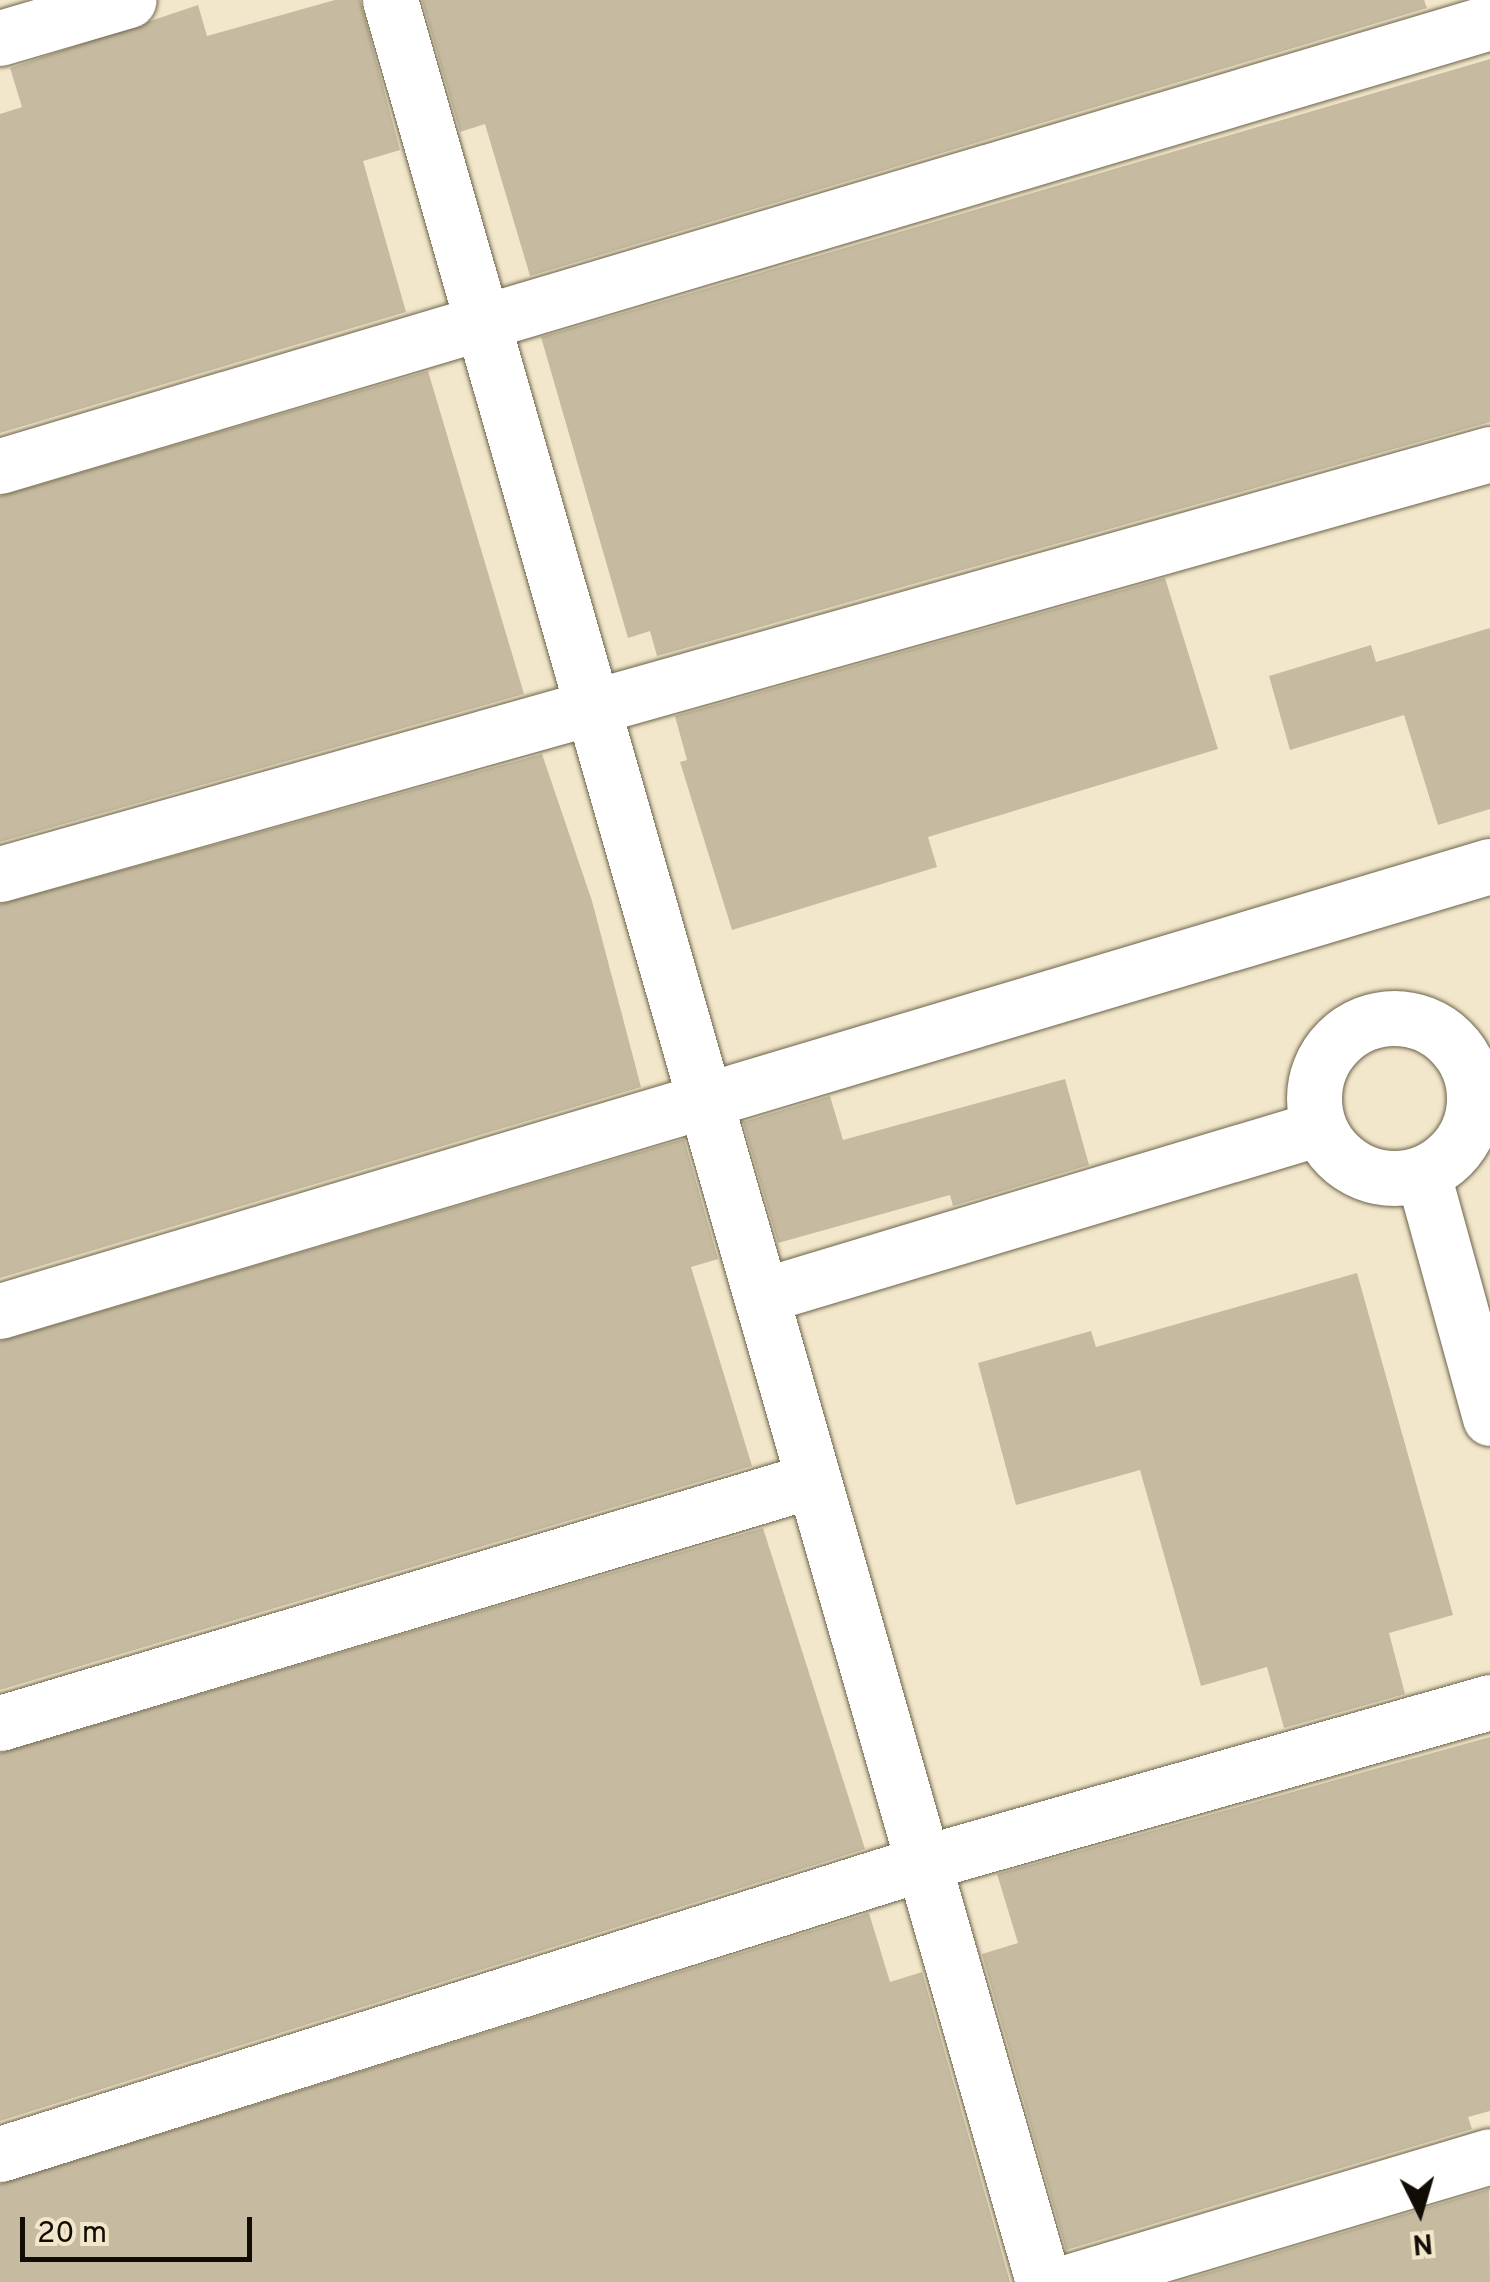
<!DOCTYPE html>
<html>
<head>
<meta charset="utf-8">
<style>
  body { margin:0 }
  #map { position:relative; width:1490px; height:2282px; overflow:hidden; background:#f2e7cb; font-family:Overpass,sans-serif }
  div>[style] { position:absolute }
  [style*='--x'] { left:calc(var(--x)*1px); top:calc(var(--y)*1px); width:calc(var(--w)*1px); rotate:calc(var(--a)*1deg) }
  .building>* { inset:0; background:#c6bba1 }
  .roads { filter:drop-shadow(0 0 2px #6c634a) drop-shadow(0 0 2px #6c634a) }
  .minor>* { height:55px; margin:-27.5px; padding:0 27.5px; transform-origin:27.5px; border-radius:27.5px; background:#fff }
  .minor>.ring { margin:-27.5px; padding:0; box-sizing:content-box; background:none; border:55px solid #fff; border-radius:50% }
  span { translate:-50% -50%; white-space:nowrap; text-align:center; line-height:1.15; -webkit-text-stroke:8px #f2e7cb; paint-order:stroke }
  .north { position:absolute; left:1370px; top:2162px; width:100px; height:100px; -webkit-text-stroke:8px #f2e7cb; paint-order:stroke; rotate:175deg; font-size:28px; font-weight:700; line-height:40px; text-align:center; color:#110d05 }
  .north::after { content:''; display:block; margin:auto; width:35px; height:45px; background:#110d05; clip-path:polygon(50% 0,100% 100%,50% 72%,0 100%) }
  .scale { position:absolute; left:20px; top:2217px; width:232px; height:45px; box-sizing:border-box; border:5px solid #110d05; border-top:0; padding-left:12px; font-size:30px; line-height:35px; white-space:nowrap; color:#110d05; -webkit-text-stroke:8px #f2e7cb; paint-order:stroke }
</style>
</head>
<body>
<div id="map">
  <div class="building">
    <div style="clip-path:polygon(335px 0,360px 0,400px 150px,363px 161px,406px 312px,0 433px,0 114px,22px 107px,10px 68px,198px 5px,207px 36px)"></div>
    <div style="clip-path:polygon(422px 0,1424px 0,1427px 8px,530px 276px,485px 124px,460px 132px)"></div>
    <div style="clip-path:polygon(1490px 59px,1490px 422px,657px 656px,650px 631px,628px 638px,541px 337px)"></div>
    <div style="clip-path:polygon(428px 371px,524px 694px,0 842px,0 496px)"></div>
    <div style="clip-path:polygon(1165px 578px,1218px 749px,928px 837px,937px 867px,732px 930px,680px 762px,687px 760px,675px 716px)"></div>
    <div style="clip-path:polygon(1490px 628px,1490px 809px,1438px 825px,1404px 715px,1290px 750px,1269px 676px,1371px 645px,1376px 662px)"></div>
    <div style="clip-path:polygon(542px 754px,592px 901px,641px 1087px,0 1278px,0 904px)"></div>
    <div style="clip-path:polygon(1065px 1079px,1089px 1165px,953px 1206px,950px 1195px,778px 1243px,743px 1122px,830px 1096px,843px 1140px)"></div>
    <div style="clip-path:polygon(684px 1139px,718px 1259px,691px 1267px,752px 1466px,0 1690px,0 1341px)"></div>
    <div style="clip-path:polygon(1357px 1273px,1453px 1615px,1389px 1633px,1405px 1694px,1284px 1728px,1267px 1667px,1201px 1686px,1140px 1470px,1016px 1505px,978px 1363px,1091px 1331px,1096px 1347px)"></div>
    <div style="clip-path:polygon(763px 1528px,865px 1849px,0 2121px,0 1753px)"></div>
    <div style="clip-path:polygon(1490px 1737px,1490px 2111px,1468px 2117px,1472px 2129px,1066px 2250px,982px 1954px,1018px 1943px,997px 1874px)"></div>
    <div style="clip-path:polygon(869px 1913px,890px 1982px,922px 1972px,1010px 2282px,0 2282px,0 2184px)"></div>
    <div style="clip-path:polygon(1489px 2189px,1490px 2282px,1177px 2282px)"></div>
  </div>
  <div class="roads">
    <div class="minor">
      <div style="--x:390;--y:0;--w:2374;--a:74.03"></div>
      <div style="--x:0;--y:38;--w:134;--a:-16.4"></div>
      <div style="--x:0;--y:466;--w:1555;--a:-16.59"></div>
      <div style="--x:0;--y:874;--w:1548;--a:-15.74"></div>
      <div class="ring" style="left:1314px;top:1018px;width:105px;height:105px"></div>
      <div style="--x:1424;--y:1178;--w:249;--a:74.6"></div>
      <div style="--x:764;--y:1295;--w:576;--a:-16.74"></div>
      <div style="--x:0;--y:1311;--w:1555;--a:-16.63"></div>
      <div style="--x:0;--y:1723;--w:849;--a:-16.64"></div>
      <div style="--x:0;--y:2154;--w:968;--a:-17.5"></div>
      <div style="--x:923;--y:1863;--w:589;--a:-15.85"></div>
      <div style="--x:1068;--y:2282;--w:440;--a:-16.6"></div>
    </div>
  </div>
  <div class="north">N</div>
  <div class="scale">20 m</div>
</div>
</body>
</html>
